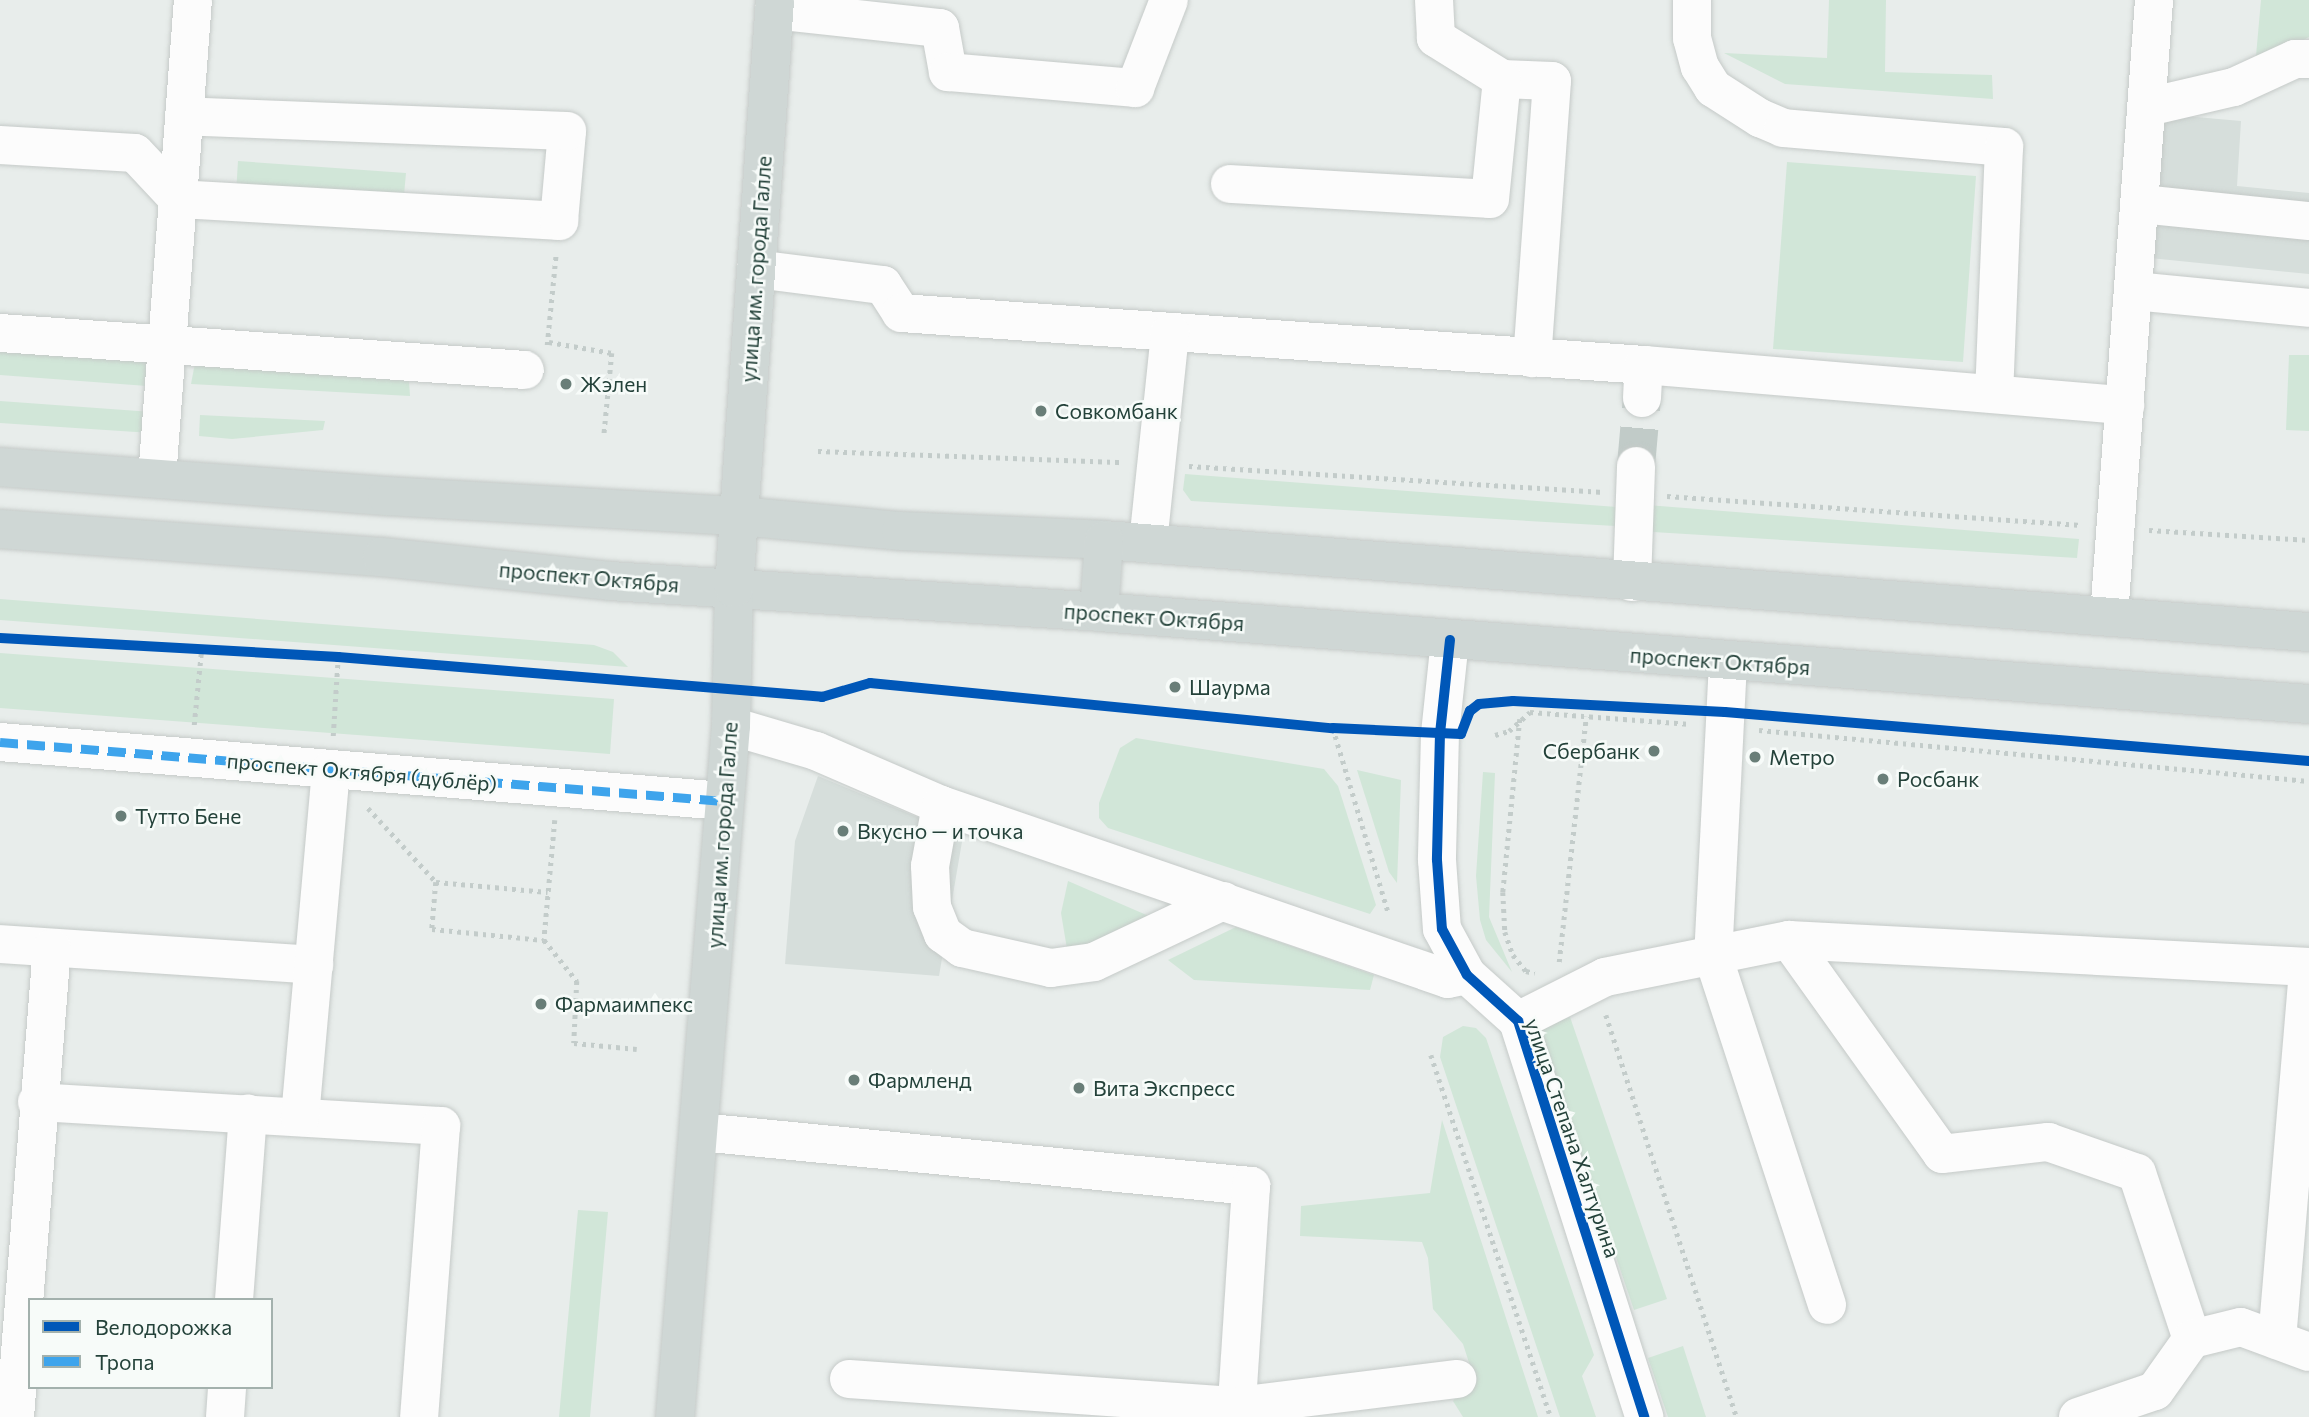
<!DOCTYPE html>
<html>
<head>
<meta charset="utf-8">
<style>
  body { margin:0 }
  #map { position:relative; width:2309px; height:1417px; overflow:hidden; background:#e8edeb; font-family:Commissioner,sans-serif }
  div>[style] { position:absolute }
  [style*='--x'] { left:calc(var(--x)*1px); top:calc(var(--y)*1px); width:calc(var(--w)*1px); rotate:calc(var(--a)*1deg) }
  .built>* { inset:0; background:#d6dedb }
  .green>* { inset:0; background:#d1e6d8 }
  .minor-tunnel>* { height:38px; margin-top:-19px; transform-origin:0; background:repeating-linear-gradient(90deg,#c1cbc8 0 38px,transparent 0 57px) }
  .path>* { height:4.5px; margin-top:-2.25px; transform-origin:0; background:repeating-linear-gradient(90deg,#c3ccca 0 3.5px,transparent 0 8.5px) }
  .roads { filter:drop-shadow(0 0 2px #c5cac8) drop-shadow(0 0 2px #c5cac8) }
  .minor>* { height:38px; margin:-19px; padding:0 19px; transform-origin:19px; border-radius:19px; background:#fcfcfc }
  .major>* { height:38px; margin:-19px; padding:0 19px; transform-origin:19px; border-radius:19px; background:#cfd7d5 }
  .quiet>* { height:9px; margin-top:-4.5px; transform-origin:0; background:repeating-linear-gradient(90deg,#3ea4ec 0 18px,transparent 0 27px) }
  .cycleway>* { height:10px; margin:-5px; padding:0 5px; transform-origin:5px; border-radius:5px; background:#0057b8 }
  .dots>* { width:19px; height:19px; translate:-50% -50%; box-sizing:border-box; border:4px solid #f7fbf9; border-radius:50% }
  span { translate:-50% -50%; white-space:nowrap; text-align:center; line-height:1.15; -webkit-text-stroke:5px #f7fbf9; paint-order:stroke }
  .street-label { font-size:21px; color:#24423a }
  .poi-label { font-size:21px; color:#24423a }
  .left { translate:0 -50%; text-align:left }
  .right { translate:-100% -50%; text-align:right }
  .legend { position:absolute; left:28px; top:1298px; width:245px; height:91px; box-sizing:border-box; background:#f7fbf9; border:2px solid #a3b1ad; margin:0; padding:9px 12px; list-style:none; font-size:21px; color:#24423a }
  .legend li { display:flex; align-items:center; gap:14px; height:35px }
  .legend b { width:35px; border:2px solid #a3b1ad }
</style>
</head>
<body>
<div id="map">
  <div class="built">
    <div style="clip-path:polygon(2162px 114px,2241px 121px,2237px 186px,2309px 193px,2309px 274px,2150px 258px)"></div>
    <div style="clip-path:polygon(818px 776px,963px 836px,939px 976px,785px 964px,795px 841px)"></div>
  </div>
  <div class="green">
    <div style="clip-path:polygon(1829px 0,1886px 0,1885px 72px,1992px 75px,1993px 99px,1785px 84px,1724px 53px,1827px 58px)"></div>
    <div style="clip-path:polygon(2261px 0,2309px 0,2309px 37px,2255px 67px)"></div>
    <div style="clip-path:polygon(238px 161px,406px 173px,403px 205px,236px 193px)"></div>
    <div style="clip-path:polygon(1787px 162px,1976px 176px,1963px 362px,1773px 349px)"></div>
    <div style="clip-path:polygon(0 345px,150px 357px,147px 386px,0 375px)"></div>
    <div style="clip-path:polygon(2289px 355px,2309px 355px,2309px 431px,2286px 430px)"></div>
    <div style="clip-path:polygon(195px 363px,409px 381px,410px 396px,191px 384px)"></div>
    <div style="clip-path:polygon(0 401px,152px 412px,151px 433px,0 423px)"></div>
    <div style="clip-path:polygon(200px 415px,325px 421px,323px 430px,232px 439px,199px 436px)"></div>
    <div style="clip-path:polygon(1185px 474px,1617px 507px,1615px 526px,1191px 501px,1183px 490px)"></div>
    <div style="clip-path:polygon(1647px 505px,2079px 539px,2077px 558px,1653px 532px)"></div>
    <div style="clip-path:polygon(0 599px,594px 645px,613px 652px,628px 667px,0 620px)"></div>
    <div style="clip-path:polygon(0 653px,614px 699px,610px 754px,0 708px)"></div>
    <div style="clip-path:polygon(1136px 738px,1324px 769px,1338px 786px,1376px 905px,1370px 914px,1108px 828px,1099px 818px,1099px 803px,1120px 748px)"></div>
    <div style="clip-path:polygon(1357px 770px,1401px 780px,1397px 883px,1389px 872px)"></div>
    <div style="clip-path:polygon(1483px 772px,1495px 773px,1489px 917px,1512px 972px,1486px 940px,1480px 920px,1476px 876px)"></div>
    <div style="clip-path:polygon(1068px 881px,1158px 920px,1098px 949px,1067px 949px,1061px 913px)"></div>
    <div style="clip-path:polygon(1236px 927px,1374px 975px,1370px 990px,1194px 980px,1168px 960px)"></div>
    <div style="clip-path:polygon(1570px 1017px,1667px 1299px,1634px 1310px,1538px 1028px)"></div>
    <div style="clip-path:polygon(1463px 1026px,1476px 1028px,1486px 1038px,1594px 1355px,1582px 1376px,1596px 1417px,1560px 1417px,1440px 1057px,1443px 1037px)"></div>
    <div style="clip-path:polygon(1442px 1120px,1538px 1417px,1463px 1417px,1453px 1401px,1472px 1372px,1463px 1344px,1433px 1309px,1428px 1258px,1422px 1242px,1300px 1236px,1301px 1206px,1430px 1193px)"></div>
    <div style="clip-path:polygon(578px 1210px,608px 1212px,590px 1417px,559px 1417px)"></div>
    <div style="clip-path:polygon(1683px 1346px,1706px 1417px,1668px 1417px,1648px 1358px)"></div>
  </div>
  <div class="minor-tunnel">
    <div style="--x:1636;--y:466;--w:68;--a:-85"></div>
  </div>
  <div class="path">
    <div style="--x:549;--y:342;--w:64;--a:9.9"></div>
    <div style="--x:612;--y:353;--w:83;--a:95.5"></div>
    <div style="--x:547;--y:345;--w:92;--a:-84.4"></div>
    <div style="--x:818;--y:451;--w:306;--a:2.1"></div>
    <div style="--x:1189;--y:466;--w:415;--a:3.6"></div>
    <div style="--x:1667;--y:496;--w:415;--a:4"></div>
    <div style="--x:2149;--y:530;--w:160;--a:3.6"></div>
    <div style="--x:1520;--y:719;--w:174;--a:95.6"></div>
    <div style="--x:1503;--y:892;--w:40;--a:87.1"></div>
    <div style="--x:1505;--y:932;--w:24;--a:71"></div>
    <div style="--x:1513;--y:955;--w:21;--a:51"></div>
    <div style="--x:1526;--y:971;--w:9;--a:13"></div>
    <div style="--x:194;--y:725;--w:72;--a:-84.4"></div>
    <div style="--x:1333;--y:728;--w:195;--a:73.3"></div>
    <div style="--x:1759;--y:730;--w:552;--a:5.3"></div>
    <div style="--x:1495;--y:735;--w:15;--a:-16"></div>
    <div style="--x:1509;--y:731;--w:28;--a:-42"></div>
    <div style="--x:1530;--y:712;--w:161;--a:4.3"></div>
    <div style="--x:333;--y:736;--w:79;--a:-86.4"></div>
    <div style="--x:368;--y:808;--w:100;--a:47.4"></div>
    <div style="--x:436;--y:882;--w:112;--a:5.1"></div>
    <div style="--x:555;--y:820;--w:121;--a:95.2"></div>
    <div style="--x:544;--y:940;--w:53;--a:51.2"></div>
    <div style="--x:577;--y:981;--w:62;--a:92.8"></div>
    <div style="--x:574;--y:1043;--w:63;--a:5.4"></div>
    <div style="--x:436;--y:882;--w:47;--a:94.9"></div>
    <div style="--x:432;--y:929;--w:112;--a:5.7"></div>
    <div style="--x:1559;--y:962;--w:247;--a:-83.7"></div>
    <div style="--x:1606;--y:1015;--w:423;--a:72"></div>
    <div style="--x:1431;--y:1055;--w:381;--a:71.7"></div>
  </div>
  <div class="roads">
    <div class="minor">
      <div style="--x:1692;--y:0;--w:38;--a:90"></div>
      <div style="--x:1692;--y:38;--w:30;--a:75"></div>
      <div style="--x:1700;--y:67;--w:25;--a:58"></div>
      <div style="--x:1713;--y:88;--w:56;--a:32.6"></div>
      <div style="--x:1760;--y:118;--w:25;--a:23"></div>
      <div style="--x:1783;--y:128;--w:222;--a:4.9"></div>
      <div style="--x:2004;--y:147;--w:246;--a:92.3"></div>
      <div style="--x:774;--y:10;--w:167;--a:6.2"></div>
      <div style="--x:940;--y:28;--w:45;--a:79.7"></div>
      <div style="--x:948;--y:72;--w:188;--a:4.9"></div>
      <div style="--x:1135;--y:88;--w:94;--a:-68.9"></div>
      <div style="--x:1502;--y:79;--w:50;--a:2.3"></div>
      <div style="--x:1552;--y:81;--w:278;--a:94.1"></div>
      <div style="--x:2148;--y:107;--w:88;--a:-13.1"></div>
      <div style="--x:2234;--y:87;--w:67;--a:-24.7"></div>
      <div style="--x:2295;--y:59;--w:14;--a:0"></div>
      <div style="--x:0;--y:145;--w:135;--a:3.4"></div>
      <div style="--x:135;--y:153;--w:63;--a:46.9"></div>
      <div style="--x:178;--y:199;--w:382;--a:3.3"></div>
      <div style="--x:559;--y:221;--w:90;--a:-84.9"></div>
      <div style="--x:567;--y:131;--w:383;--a:-177.8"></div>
      <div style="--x:1230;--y:184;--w:260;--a:3.3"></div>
      <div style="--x:1490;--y:199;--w:121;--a:-84.3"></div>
      <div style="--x:1502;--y:79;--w:78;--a:-148.2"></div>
      <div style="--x:1436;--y:38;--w:38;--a:-93"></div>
      <div style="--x:2141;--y:204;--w:169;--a:5.8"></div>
      <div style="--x:756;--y:269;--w:128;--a:7.2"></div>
      <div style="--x:883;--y:285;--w:33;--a:57"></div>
      <div style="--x:901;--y:313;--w:745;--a:4"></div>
      <div style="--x:1644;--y:365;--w:483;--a:4.8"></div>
      <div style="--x:2134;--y:291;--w:176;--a:5.5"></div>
      <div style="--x:0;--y:333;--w:526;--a:4.03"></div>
      <div style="--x:1642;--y:398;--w:33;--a:-87"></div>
      <div style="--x:157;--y:478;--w:479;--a:-85.7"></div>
      <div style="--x:1148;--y:543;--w:212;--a:-84"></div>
      <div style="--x:1632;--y:582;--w:116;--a:-88"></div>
      <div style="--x:2109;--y:616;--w:618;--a:-85.82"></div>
      <div style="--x:1450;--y:640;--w:94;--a:96.1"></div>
      <div style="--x:1440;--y:733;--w:127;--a:91.4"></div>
      <div style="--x:1437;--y:860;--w:69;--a:85.9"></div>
      <div style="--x:1442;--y:929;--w:52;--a:61.5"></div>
      <div style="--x:1467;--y:975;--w:69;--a:42"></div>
      <div style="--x:1518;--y:1021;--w:416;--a:72.3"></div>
      <div style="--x:1728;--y:662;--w:294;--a:92.9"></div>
      <div style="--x:1713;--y:956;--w:367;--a:71.9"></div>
      <div style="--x:731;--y:726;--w:89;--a:16.4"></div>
      <div style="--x:816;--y:751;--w:136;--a:23.4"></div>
      <div style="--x:941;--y:805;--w:536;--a:18.94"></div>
      <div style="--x:1448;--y:979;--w:19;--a:-12"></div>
      <div style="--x:0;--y:742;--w:726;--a:4.66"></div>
      <div style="--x:941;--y:805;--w:62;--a:100.2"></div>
      <div style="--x:930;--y:866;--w:41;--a:87.2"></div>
      <div style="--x:932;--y:907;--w:29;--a:68"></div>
      <div style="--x:943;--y:934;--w:24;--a:36"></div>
      <div style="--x:962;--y:948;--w:91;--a:12.7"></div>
      <div style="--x:1051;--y:968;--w:43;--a:-7.9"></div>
      <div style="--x:1094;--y:962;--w:143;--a:-25.3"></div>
      <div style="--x:1789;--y:940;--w:263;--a:54.4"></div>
      <div style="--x:1942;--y:1154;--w:107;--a:-6.5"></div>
      <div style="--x:2048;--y:1142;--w:94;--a:19.2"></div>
      <div style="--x:2137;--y:1173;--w:175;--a:71.7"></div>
      <div style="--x:0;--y:944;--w:315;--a:3.8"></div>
      <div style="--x:1518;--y:1021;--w:97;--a:-26.8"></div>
      <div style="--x:1605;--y:977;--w:188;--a:-11.4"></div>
      <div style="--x:1789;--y:940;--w:521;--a:2.97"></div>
      <div style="--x:37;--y:1102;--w:405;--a:3.4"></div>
      <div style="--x:441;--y:1126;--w:292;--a:94.3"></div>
      <div style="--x:300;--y:1117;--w:349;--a:-84.9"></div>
      <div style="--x:700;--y:1132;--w:554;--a:5.6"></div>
      <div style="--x:1251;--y:1186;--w:231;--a:93.7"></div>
      <div style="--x:234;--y:1300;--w:187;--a:-85.7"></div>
      <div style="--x:2277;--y:1340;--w:374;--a:-85.2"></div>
      <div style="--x:849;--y:1379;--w:389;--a:4"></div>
      <div style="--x:1237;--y:1406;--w:222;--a:-7"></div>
      <div style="--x:15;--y:1417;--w:470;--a:-85.5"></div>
      <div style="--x:225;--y:1417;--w:30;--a:-86"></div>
      <div style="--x:2078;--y:1417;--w:81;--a:-18.7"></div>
      <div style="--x:2155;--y:1391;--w:64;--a:-54.6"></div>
      <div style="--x:2192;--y:1339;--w:50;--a:-13.8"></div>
      <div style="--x:2241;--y:1327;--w:72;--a:20.2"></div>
    </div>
    <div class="major">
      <div style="--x:0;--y:467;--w:388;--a:4.3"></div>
      <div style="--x:387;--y:496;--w:353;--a:3.3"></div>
      <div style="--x:739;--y:516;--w:163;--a:5.3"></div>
      <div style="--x:901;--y:531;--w:203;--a:2.5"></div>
      <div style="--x:1104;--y:540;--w:1209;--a:4.37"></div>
      <div style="--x:0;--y:529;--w:383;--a:4.2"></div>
      <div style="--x:382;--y:557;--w:229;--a:6"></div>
      <div style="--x:610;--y:581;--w:490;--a:3.6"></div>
      <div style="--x:1099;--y:612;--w:1213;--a:4.35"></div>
      <div style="--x:1099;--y:612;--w:72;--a:-86"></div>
      <div style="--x:675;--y:1417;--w:693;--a:-85.37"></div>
      <div style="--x:731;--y:726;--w:138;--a:-88.8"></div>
      <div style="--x:734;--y:588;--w:589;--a:-86.01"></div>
    </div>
  </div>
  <div class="quiet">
    <div style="--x:0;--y:742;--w:726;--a:4.66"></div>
  </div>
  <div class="cycleway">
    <div style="--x:0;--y:638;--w:339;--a:3.2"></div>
    <div style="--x:338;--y:657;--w:486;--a:4.7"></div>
    <div style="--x:822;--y:697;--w:50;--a:-16.3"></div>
    <div style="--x:870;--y:683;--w:465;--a:5.6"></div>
    <div style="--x:1333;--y:728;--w:128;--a:2.7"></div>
    <div style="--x:1461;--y:734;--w:25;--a:-69"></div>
    <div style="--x:1470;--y:711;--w:11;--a:-38"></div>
    <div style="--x:1479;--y:704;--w:34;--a:-5"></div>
    <div style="--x:1513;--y:701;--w:212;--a:3"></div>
    <div style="--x:1725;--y:712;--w:586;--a:4.8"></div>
    <div style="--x:1450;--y:640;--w:94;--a:96.1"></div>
    <div style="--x:1440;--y:733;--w:127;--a:91.4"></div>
    <div style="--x:1437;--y:860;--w:69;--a:85.9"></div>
    <div style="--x:1442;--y:929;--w:52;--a:61.5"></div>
    <div style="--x:1467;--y:975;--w:69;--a:42"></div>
    <div style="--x:1518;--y:1021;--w:416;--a:72.3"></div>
  </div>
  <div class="dots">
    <div style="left:566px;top:384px;background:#697e78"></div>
    <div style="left:1041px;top:411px;background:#697e78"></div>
    <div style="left:1175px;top:687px;background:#697e78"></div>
    <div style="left:1654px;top:751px;background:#697e78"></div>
    <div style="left:1755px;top:757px;background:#697e78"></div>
    <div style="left:1883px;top:779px;background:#697e78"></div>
    <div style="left:121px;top:816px;background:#697e78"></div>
    <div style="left:843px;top:831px;background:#697e78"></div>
    <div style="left:541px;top:1004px;background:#697e78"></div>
    <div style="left:854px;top:1080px;background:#697e78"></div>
    <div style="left:1079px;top:1088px;background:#697e78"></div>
  </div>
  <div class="street-label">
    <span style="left:756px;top:269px;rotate:-86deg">улица им. города Галле</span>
    <span style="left:589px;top:577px;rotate:5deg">проспект Октября</span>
    <span style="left:1154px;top:617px;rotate:4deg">проспект Октября</span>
    <span style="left:1720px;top:661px;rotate:4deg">проспект Октября</span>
    <span style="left:362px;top:772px;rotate:5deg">проспект Октября (дублёр)</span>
    <span style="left:722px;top:835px;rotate:-86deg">улица им. города Галле</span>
    <span style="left:1573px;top:1138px;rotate:71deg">улица Степана Халтурина</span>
  </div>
  <div class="poi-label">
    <span class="left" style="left:580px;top:384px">Жэлен</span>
    <span class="left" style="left:1055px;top:411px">Совкомбанк</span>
    <span class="left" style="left:1189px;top:687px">Шаурма</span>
    <span class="right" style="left:1640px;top:751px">Сбербанк</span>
    <span class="left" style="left:1769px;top:757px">Метро</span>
    <span class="left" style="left:1897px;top:779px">Росбанк</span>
    <span class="left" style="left:135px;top:816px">Тутто Бене</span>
    <span class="left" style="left:857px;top:831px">Вкусно — и точка</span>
    <span class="left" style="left:555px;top:1004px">Фармаимпекс</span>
    <span class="left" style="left:868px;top:1080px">Фармленд</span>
    <span class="left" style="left:1093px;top:1088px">Вита Экспресс</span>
  </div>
  <ul class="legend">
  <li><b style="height:9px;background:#0057b8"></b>Велодорожка</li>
  <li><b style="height:9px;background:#3ea4ec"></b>Тропа</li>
  </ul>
</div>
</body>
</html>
